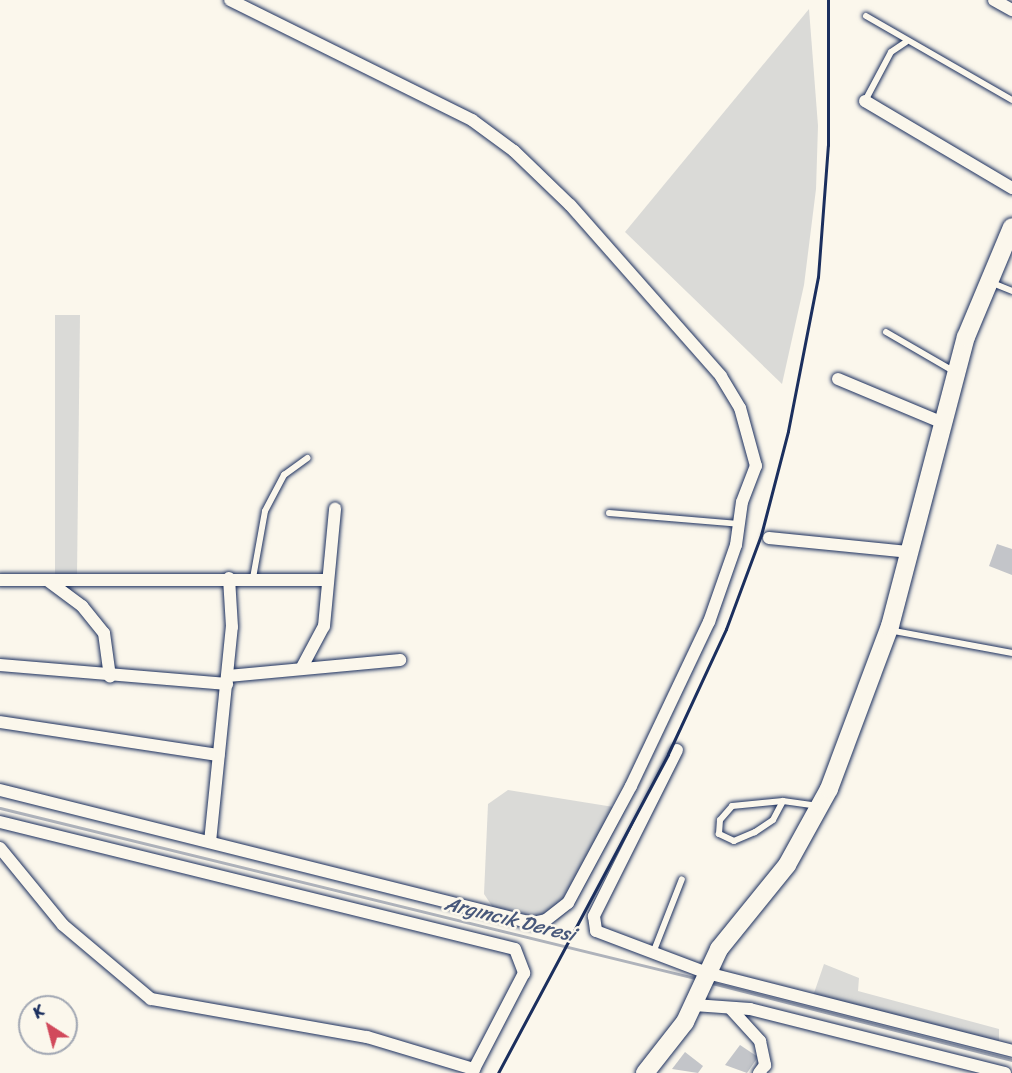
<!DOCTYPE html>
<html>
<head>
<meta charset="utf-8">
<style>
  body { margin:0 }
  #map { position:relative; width:1012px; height:1073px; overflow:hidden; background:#fbf7ec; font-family:Sriracha,sans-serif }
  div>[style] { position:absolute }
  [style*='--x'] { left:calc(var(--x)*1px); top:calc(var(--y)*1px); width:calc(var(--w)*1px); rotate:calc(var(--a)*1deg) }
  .green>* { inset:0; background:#dadad7 }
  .stream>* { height:3px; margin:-1.5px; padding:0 1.5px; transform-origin:1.5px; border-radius:1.5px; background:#afb3bb }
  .building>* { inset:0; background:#c3c5c9 }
  .roads { filter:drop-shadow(0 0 2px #1b2f5e) drop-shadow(0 0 2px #1b2f5e) }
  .lane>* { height:6px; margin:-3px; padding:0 3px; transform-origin:3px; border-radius:3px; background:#fbf7ec }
  .street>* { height:12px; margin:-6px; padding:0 6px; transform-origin:6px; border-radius:6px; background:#fbf7ec }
  .secondary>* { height:18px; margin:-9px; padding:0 9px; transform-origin:9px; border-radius:9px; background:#fbf7ec }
  .rail>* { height:3px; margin:-1.5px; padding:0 1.5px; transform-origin:1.5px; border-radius:1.5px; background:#1b2f5e }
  span { translate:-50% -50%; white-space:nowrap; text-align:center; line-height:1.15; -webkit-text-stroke:5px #fbf7ec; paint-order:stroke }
  .water-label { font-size:20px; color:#47577a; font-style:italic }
  .north { position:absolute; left:18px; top:995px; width:60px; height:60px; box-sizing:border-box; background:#fbf7ec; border:2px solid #a1a7b3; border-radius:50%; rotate:324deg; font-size:16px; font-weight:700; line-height:24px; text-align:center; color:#1b2f5e }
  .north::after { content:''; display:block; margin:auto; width:21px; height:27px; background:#d1495b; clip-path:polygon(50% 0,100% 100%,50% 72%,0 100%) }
</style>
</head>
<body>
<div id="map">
  <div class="green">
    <div style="clip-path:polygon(809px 9px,818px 126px,816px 189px,804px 285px,782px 384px,625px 232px)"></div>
    <div style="clip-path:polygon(55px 315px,80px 315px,77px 576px,55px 578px)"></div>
    <div style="clip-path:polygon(508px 790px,626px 809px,574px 906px,558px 920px,494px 909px,484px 894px,488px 804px)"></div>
    <div style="clip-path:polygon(824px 964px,859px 978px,858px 991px,999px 1029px,999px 1041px,813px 996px)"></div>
  </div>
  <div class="stream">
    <div style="--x:0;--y:808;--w:720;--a:13.75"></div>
    <div style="--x:712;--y:983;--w:310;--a:14.4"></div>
  </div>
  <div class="building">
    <div style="clip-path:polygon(997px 544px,1012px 549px,1012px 575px,989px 566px)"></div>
    <div style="clip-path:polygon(740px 1045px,758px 1057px,747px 1073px,725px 1065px)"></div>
    <div style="clip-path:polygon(685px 1052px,703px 1066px,698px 1073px,672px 1069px)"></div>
  </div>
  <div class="roads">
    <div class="lane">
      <div style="--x:866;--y:16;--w:168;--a:29.9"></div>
      <div style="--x:865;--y:101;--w:55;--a:-62"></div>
      <div style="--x:891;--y:52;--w:18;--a:-34"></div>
      <div style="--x:990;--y:282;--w:24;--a:22"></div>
      <div style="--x:886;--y:332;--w:80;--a:30.1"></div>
      <div style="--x:609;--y:513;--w:130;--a:4.8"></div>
      <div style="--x:253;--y:578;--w:68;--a:-79.8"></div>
      <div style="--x:265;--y:511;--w:41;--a:-62.2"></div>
      <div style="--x:284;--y:475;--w:29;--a:-36"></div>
      <div style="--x:889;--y:630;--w:125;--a:10.6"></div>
      <div style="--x:783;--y:801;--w:21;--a:118"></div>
      <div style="--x:773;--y:820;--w:22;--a:146"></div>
      <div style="--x:755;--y:832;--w:23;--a:157"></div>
      <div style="--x:734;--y:841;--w:17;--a:-155"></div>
      <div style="--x:719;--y:834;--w:14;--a:-86"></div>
      <div style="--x:720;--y:820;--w:18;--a:-49"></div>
      <div style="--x:732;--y:806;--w:51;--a:-5.6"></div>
      <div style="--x:783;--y:801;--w:34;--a:8"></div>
      <div style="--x:653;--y:953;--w:79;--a:-68.6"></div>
    </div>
    <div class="street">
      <div style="--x:994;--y:0;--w:21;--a:29"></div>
      <div style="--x:865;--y:101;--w:171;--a:30.6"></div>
      <div style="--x:838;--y:379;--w:114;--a:22.7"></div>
      <div style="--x:769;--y:538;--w:142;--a:5.7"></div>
      <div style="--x:0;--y:580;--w:328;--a:0"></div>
      <div style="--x:47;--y:580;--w:44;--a:36.6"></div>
      <div style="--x:82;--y:606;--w:35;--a:51"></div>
      <div style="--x:104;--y:633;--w:44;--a:82.2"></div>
      <div style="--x:0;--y:665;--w:228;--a:4.8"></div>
      <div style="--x:301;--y:669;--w:49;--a:-61.9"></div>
      <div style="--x:324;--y:626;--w:118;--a:-84.6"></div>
      <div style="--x:228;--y:676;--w:173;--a:-5.3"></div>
      <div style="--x:0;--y:722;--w:221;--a:8.6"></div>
      <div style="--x:677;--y:750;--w:186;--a:116.6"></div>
      <div style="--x:594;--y:916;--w:15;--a:82"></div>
      <div style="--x:596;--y:931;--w:119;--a:20.7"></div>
      <div style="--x:707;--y:973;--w:315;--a:14.3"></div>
      <div style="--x:0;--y:790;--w:548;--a:14.04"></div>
      <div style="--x:532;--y:923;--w:14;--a:-12"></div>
      <div style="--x:546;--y:920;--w:28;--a:-38"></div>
      <div style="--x:568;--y:903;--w:133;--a:-61.7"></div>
      <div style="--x:631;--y:786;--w:182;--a:-64.6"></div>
      <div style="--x:709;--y:622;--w:82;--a:-70.7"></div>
      <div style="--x:736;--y:545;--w:43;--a:-82.1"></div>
      <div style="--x:742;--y:502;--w:39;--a:-69"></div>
      <div style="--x:756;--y:466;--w:60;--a:-105.4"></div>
      <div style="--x:740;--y:408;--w:37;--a:-121"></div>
      <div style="--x:721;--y:376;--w:228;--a:-131.4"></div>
      <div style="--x:570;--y:205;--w:78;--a:-136"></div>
      <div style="--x:514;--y:151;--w:52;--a:-143.6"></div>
      <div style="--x:472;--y:120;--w:270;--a:-153.6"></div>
      <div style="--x:0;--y:822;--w:530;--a:13.85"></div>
      <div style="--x:515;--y:949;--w:26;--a:69"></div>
      <div style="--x:524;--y:973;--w:113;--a:117.5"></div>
      <div style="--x:210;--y:842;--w:216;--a:-84.2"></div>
      <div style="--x:232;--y:627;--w:49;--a:-93.5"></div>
      <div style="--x:0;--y:848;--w:99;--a:50.7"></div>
      <div style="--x:63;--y:925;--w:115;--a:40.1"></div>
      <div style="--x:151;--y:999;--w:219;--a:10"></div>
      <div style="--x:367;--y:1037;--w:112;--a:16.7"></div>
      <div style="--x:694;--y:1005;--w:56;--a:4.1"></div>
      <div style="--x:750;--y:1009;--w:263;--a:14.1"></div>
      <div style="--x:730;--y:1008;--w:45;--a:47.7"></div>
      <div style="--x:760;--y:1041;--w:25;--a:78"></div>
      <div style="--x:765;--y:1065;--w:10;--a:127"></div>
    </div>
    <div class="secondary">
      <div style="--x:645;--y:1073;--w:65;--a:-51.9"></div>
      <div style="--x:685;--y:1022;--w:81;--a:-65"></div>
      <div style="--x:719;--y:949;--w:108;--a:-51"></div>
      <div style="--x:787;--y:865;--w:87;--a:-61.1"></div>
      <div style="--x:829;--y:789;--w:174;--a:-69.5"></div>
      <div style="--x:890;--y:626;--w:299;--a:-75.3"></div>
      <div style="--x:966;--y:337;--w:119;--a:-67.3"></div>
    </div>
  </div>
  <div class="rail">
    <div style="--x:498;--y:1073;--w:361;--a:-61.9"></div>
    <div style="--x:668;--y:754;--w:138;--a:-65.1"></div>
    <div style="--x:726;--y:629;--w:100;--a:-69.6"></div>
    <div style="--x:761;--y:535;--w:107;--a:-75.4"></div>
    <div style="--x:788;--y:431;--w:157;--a:-79"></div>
    <div style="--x:818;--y:277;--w:132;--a:-85.7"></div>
    <div style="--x:828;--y:145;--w:145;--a:-90"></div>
  </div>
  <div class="water-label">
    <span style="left:510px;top:919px;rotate:14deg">Argıncık Deresi</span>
  </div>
  <div class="north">K</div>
</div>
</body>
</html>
